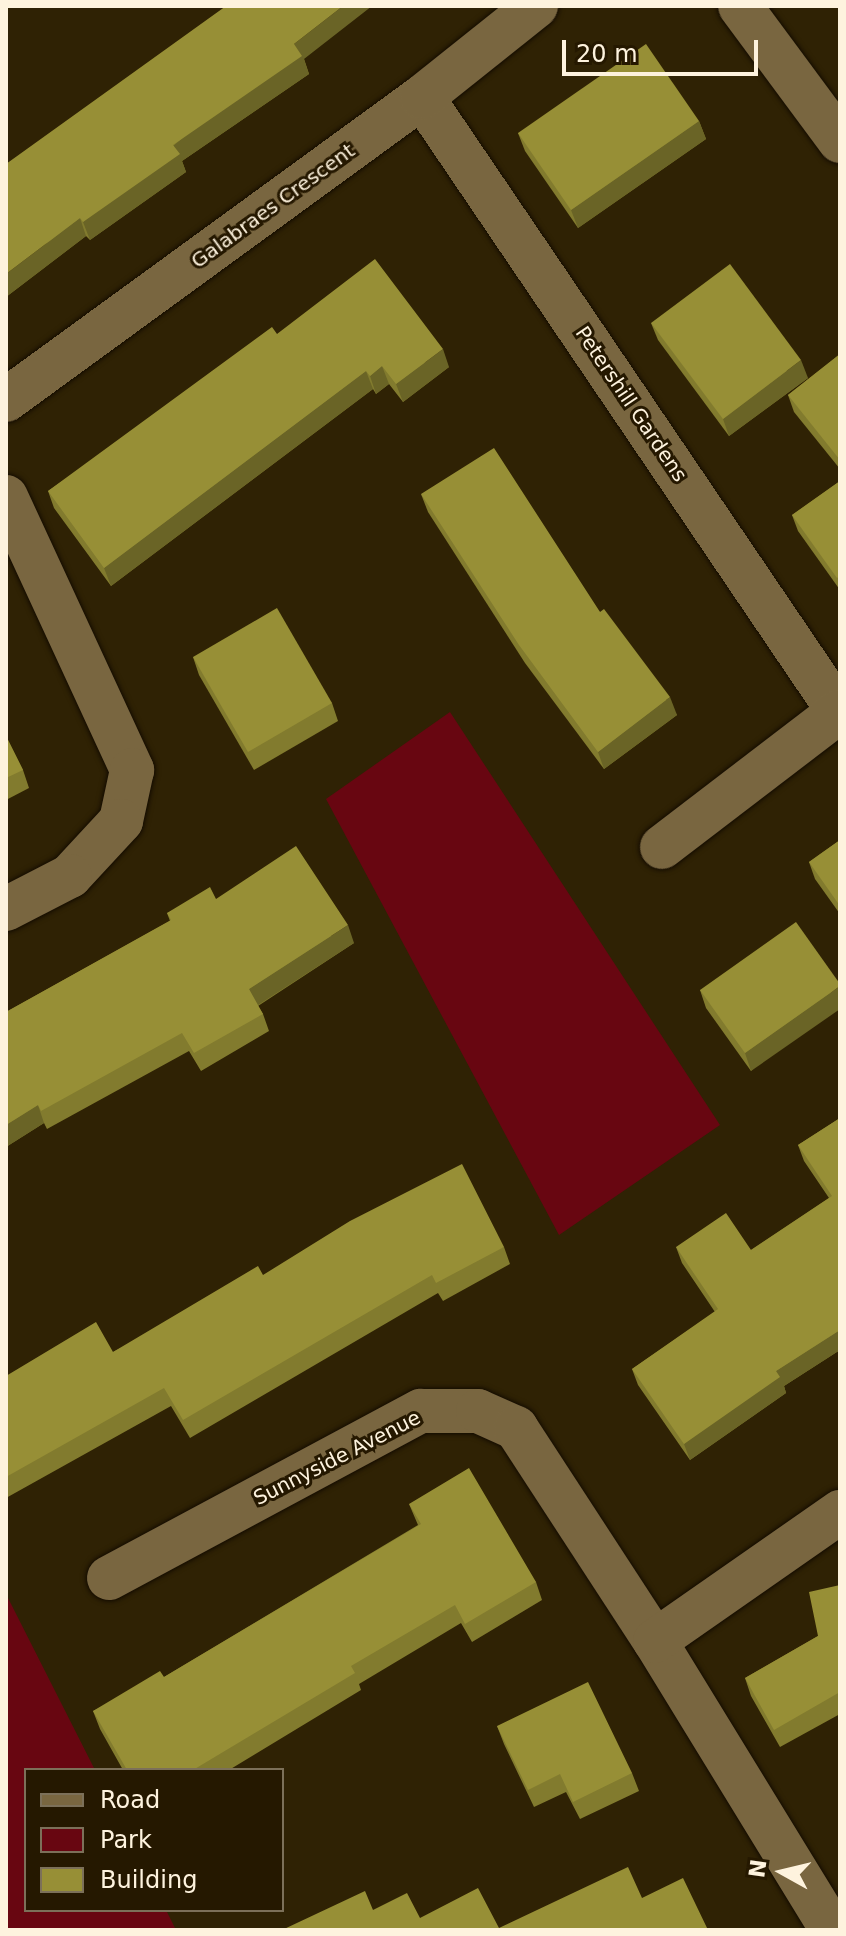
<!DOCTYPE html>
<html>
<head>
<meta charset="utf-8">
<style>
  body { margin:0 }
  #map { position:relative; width:846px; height:1936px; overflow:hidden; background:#2f2204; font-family:"DejaVu Sans",sans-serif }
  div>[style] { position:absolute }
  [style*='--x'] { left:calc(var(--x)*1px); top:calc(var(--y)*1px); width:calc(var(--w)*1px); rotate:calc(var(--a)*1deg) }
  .green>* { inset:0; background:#680611 }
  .roads { filter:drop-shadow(0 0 2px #140c00) drop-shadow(0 0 2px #140c00) }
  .minor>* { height:44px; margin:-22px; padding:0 22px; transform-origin:22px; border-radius:22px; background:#796640 }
  .tertiary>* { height:44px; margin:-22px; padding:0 22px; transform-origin:22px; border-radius:22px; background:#796640 }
  .wall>* { inset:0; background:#827b2e }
  .shaded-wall>* { inset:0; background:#6a6426 }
  .building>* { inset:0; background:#978f36 }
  span { translate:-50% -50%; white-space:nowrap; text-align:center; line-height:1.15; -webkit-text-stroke:6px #251800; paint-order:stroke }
  .street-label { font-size:20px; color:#fef3de }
  .frame { position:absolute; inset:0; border:8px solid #fef3de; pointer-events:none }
  .legend { position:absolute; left:24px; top:1768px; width:260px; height:144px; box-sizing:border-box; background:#251800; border:2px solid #7c7059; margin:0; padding:10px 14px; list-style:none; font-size:24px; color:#fef3de }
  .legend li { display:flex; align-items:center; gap:16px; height:40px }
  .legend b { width:40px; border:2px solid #7c7059 }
  .north { position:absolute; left:742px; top:1832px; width:80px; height:80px; -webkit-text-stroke:6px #251800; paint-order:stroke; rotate:278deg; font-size:22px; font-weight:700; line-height:32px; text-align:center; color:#fef3de }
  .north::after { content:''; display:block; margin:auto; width:28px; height:36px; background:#fef3de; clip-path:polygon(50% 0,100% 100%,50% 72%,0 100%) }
  .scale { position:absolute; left:562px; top:40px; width:196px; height:36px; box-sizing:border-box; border:4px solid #fef3de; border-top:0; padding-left:10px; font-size:24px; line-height:28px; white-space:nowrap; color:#fef3de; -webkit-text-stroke:6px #251800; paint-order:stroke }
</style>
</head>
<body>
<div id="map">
  <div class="green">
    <div style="clip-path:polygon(450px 712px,720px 1125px,559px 1235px,326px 799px)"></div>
    <div style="clip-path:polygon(6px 1594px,95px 1770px,26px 1770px,26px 1910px,166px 1910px,176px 1930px,6px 1930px)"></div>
  </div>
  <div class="roads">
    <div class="minor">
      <div style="--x:422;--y:97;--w:743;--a:55.86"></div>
      <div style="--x:6;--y:400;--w:515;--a:-36.07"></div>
      <div style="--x:422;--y:97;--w:146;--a:-38.6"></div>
      <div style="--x:6;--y:497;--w:301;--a:65.2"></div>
      <div style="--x:132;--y:770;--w:52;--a:102.2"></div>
      <div style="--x:121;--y:821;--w:75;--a:132.8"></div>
      <div style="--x:70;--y:876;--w:72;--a:152.7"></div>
      <div style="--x:662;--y:847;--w:224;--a:-37.4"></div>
      <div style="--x:109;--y:1578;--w:354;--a:-28.2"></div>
      <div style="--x:421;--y:1411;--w:57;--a:0"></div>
      <div style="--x:478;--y:1411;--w:42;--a:24.1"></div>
      <div style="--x:516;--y:1428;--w:254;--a:56.9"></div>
      <div style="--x:655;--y:1641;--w:339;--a:58.5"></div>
      <div style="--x:655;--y:1641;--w:226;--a:-34.9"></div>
    </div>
    <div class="tertiary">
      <div style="--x:740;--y:6;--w:168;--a:53.5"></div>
    </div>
  </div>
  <div class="wall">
    <div style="clip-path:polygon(226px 6px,304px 59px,309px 74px,182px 161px,186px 172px,90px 240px,86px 236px,6px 297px)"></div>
    <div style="clip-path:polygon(699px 121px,706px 139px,578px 228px,525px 151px,518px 133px)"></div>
    <div style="clip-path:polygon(651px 323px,808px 378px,729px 436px,658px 340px)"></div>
    <div style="clip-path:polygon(277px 334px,449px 367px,403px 402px,389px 384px,376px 394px,373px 389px,111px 586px,54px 508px,48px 491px)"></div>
    <div style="clip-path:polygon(840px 354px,840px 469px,794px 412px,788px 395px)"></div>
    <div style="clip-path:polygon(840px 481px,840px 590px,798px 531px,792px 515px)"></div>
    <div style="clip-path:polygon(421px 494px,600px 612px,677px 715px,604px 769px,525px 663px,428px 512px)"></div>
    <div style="clip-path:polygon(193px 657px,332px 703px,338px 721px,254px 770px,199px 675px)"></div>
    <div style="clip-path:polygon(6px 736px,23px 770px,29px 788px,6px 800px)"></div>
    <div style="clip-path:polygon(840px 840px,840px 914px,815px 879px,809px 862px)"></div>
    <div style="clip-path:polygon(216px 899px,354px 943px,258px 1006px,263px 1014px,269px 1031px,201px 1071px,189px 1051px,47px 1129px,44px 1123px,6px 1147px,6px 1012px,170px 921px,167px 913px)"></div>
    <div style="clip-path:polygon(840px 984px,751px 1071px,706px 1008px,700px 990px)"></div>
    <div style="clip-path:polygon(840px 1118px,840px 1350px,784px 1386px,786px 1393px,690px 1460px,638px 1385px,632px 1369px,715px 1312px,682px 1263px,676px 1247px,751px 1250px,829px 1198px,804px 1161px,798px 1145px)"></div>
    <div style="clip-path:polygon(504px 1247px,510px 1264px,443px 1301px,438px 1293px,190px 1438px,171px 1406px,6px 1498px,6px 1376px,113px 1352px,263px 1275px)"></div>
    <div style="clip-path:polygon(409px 1504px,536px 1582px,542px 1600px,472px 1642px,461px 1623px,359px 1684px,361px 1690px,229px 1770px,123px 1770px,100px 1729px,93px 1711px,164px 1677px,418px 1525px)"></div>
    <div style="clip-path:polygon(840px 1585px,840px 1714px,780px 1747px,751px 1696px,745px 1678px,818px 1636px)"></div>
    <div style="clip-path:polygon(497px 1726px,632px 1773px,639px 1791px,580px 1819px,566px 1792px,534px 1807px,504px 1744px)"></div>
  </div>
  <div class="shaded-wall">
    <div style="clip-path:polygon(343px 6px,372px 6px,304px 59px,309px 74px,182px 161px,186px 172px,90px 240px,83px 222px,294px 44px)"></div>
    <div style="clip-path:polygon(699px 121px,706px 139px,578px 228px,571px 210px)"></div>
    <div style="clip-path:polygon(80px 218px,86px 236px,6px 297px,6px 274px)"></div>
    <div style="clip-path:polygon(443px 349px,449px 367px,403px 402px,396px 384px)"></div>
    <div style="clip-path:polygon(801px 360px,808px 378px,729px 436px,723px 419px)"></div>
    <div style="clip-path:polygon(382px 366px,389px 384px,376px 394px,370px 376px)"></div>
    <div style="clip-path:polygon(366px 371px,373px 389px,111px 586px,104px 568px)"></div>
    <div style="clip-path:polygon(670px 697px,677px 715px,604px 769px,598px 752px)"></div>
    <div style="clip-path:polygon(348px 925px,354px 943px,255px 1007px,249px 989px)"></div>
    <div style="clip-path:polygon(840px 986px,840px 1009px,751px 1071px,745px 1053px)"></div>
    <div style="clip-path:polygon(38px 1105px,44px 1123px,6px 1147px,6px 1125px)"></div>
    <div style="clip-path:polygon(840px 1330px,840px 1350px,784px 1386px,786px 1393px,690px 1460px,684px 1444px,776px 1371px)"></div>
  </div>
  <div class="building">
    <div style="clip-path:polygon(226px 6px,343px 6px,294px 44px,302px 56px,173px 145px,180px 154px,83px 222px,80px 218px,6px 274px,6px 164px)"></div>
    <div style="clip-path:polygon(646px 44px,699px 121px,571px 210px,518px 133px)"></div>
    <div style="clip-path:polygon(375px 259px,443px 349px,396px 384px,382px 366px,370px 376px,366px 371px,104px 568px,48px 491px,272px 327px,277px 334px)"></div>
    <div style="clip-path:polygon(730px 264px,801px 360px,723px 419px,651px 323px)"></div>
    <div style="clip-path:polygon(840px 354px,840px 460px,788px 395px)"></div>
    <div style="clip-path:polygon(494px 448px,600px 612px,604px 609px,670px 697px,598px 752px,519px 645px,421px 494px)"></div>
    <div style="clip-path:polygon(840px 481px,840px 576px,837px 578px,792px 515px)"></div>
    <div style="clip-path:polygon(277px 608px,332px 703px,248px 752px,193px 657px)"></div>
    <div style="clip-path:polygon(6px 736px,23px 770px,6px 778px)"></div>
    <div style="clip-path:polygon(840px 840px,840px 906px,809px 862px)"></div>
    <div style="clip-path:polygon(296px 846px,348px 925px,249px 989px,263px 1014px,194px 1053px,182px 1033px,41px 1111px,38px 1105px,6px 1125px,6px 1012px,171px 920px,167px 913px,210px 887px,216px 899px)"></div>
    <div style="clip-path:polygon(796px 922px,840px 984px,840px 986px,745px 1053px,700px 990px)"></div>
    <div style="clip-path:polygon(840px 1118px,840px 1330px,776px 1371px,780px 1377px,684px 1444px,632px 1369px,718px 1309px,676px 1247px,726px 1213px,751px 1250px,832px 1196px,798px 1145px)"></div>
    <div style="clip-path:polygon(462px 1164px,504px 1247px,436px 1283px,432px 1275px,183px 1420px,164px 1388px,6px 1477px,6px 1376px,96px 1322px,113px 1352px,258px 1266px,263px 1275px,350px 1221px)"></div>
    <div style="clip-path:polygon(469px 1468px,536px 1582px,465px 1624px,455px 1605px,351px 1666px,355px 1673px,193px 1770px,127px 1770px,93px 1711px,160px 1671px,164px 1677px,421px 1524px,409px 1504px)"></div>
    <div style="clip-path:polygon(840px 1585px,840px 1692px,774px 1730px,745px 1678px,818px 1636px,809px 1592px)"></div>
    <div style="clip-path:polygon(588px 1682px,632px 1773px,573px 1802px,560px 1774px,528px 1790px,497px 1726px)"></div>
    <div style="clip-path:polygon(628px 1867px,642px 1898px,683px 1878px,708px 1930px,282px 1930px,365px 1891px,373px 1910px,407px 1893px,420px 1918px,478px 1888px,499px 1928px)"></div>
  </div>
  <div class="street-label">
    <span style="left:273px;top:206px;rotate:-36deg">Galabraes Crescent</span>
    <span style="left:631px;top:404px;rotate:56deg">Petershill Gardens</span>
    <span style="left:337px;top:1458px;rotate:-27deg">Sunnyside Avenue</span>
  </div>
  <div class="frame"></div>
  <ul class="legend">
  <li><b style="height:10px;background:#796640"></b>Road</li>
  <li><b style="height:22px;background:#680611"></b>Park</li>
  <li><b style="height:22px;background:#978f36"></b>Building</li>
  </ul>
  <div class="north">N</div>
  <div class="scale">20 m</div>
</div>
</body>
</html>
